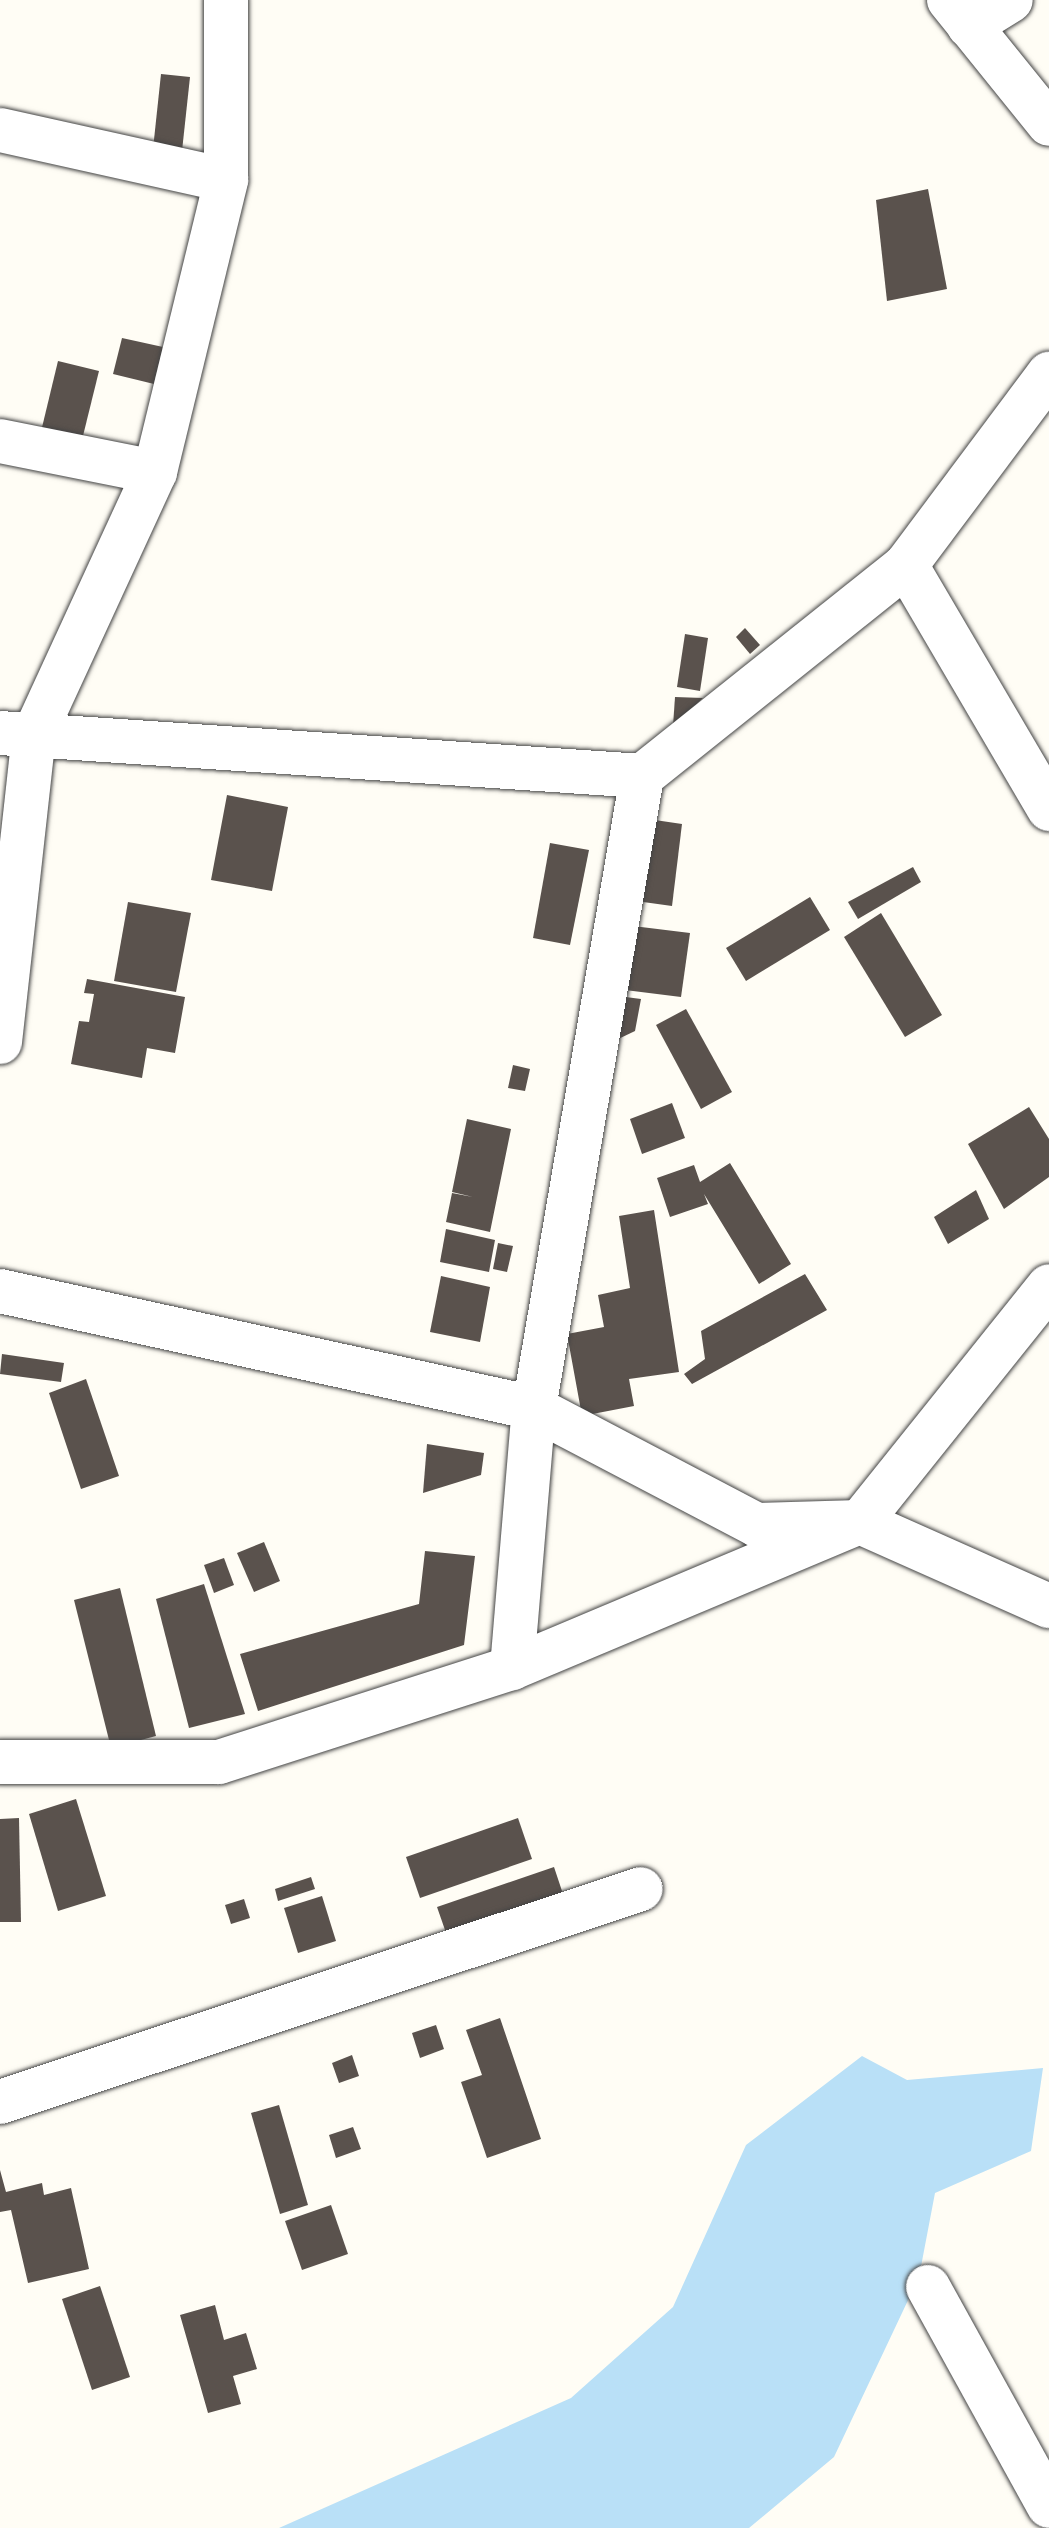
<!DOCTYPE html>
<html>
<head>
<meta charset="utf-8">
<style>
  body { margin:0 }
  #map { position:relative; width:1049px; height:2528px; overflow:hidden; background:#fffdf5; font-family:"Crimson Pro",serif }
  div>[style] { position:absolute }
  [style*='--x'] { left:calc(var(--x)*1px); top:calc(var(--y)*1px); width:calc(var(--w)*1px); rotate:calc(var(--a)*1deg) }
  .water>* { inset:0; background:#b9e0f7 }
  .building>* { inset:0; background:#5a524d }
  .roads { filter:drop-shadow(0 0 2px #444) drop-shadow(0 0 2px #444) }
  .minor>* { height:44px; margin:-22px; padding:0 22px; transform-origin:22px; border-radius:22px; background:#fff }
  span { translate:-50% -50%; white-space:nowrap; text-align:center; line-height:1.15; -webkit-text-stroke:8px #fff; paint-order:stroke }
</style>
</head>
<body>
<div id="map">
  <div class="water">
    <div style="clip-path:polygon(862px 2056px,907px 2080px,1043px 2068px,1031px 2151px,935px 2193px,919px 2277px,834px 2457px,749px 2528px,279px 2528px,571px 2398px,673px 2307px,746px 2145px)"></div>
  </div>
  <div class="building">
    <div style="clip-path:polygon(161px 74px,190px 77px,182px 151px,153px 149px)"></div>
    <div style="clip-path:polygon(928px 189px,947px 289px,887px 301px,876px 200px)"></div>
    <div style="clip-path:polygon(122px 338px,163px 347px,154px 384px,113px 374px)"></div>
    <div style="clip-path:polygon(58px 361px,99px 371px,79px 452px,38px 444px)"></div>
    <div style="clip-path:polygon(745px 628px,760px 645px,750px 654px,736px 637px)"></div>
    <div style="clip-path:polygon(685px 634px,708px 638px,700px 691px,677px 687px)"></div>
    <div style="clip-path:polygon(675px 697px,703px 698px,673px 726px)"></div>
    <div style="clip-path:polygon(227px 795px,288px 807px,272px 891px,211px 880px)"></div>
    <div style="clip-path:polygon(648px 819px,682px 824px,672px 906px,636px 901px)"></div>
    <div style="clip-path:polygon(550px 843px,589px 850px,570px 945px,533px 938px)"></div>
    <div style="clip-path:polygon(913px 867px,921px 882px,858px 919px,848px 902px)"></div>
    <div style="clip-path:polygon(810px 897px,830px 930px,746px 981px,726px 948px)"></div>
    <div style="clip-path:polygon(128px 902px,191px 913px,176px 992px,114px 981px)"></div>
    <div style="clip-path:polygon(881px 913px,942px 1015px,905px 1037px,844px 937px)"></div>
    <div style="clip-path:polygon(633px 926px,690px 933px,681px 997px,625px 990px)"></div>
    <div style="clip-path:polygon(87px 979px,185px 997px,175px 1053px,147px 1048px,142px 1078px,71px 1064px,79px 1021px,89px 1022px,94px 994px,84px 993px)"></div>
    <div style="clip-path:polygon(618px 996px,641px 999px,635px 1031px,612px 1042px)"></div>
    <div style="clip-path:polygon(686px 1009px,732px 1092px,701px 1109px,656px 1025px)"></div>
    <div style="clip-path:polygon(513px 1065px,530px 1069px,525px 1091px,508px 1088px)"></div>
    <div style="clip-path:polygon(672px 1103px,685px 1138px,642px 1154px,630px 1119px)"></div>
    <div style="clip-path:polygon(1029px 1107px,1049px 1139px,1049px 1177px,1004px 1209px,968px 1144px)"></div>
    <div style="clip-path:polygon(467px 1119px,511px 1129px,490px 1232px,446px 1222px,452px 1193px,473px 1197px,452px 1192px)"></div>
    <div style="clip-path:polygon(730px 1163px,791px 1264px,759px 1284px,704px 1194px,708px 1204px,670px 1217px,657px 1178px,694px 1165px,700px 1182px)"></div>
    <div style="clip-path:polygon(976px 1190px,989px 1219px,948px 1244px,934px 1217px)"></div>
    <div style="clip-path:polygon(654px 1210px,679px 1372px,629px 1379px,634px 1406px,582px 1416px,567px 1334px,604px 1327px,598px 1295px,630px 1288px,619px 1216px)"></div>
    <div style="clip-path:polygon(446px 1229px,495px 1240px,489px 1272px,440px 1262px)"></div>
    <div style="clip-path:polygon(498px 1243px,513px 1246px,507px 1272px,493px 1269px)"></div>
    <div style="clip-path:polygon(805px 1274px,827px 1310px,692px 1384px,684px 1374px,705px 1359px,701px 1331px)"></div>
    <div style="clip-path:polygon(441px 1276px,490px 1287px,480px 1342px,430px 1332px)"></div>
    <div style="clip-path:polygon(2px 1354px,64px 1363px,61px 1382px,0 1374px)"></div>
    <div style="clip-path:polygon(86px 1379px,119px 1476px,81px 1489px,49px 1393px)"></div>
    <div style="clip-path:polygon(427px 1444px,484px 1453px,481px 1475px,423px 1493px)"></div>
    <div style="clip-path:polygon(264px 1542px,280px 1581px,254px 1592px,237px 1553px)"></div>
    <div style="clip-path:polygon(425px 1551px,475px 1556px,464px 1645px,258px 1711px,240px 1654px,419px 1604px)"></div>
    <div style="clip-path:polygon(224px 1558px,234px 1585px,214px 1593px,204px 1565px)"></div>
    <div style="clip-path:polygon(204px 1584px,245px 1714px,189px 1728px,156px 1599px)"></div>
    <div style="clip-path:polygon(120px 1588px,156px 1736px,111px 1748px,74px 1600px)"></div>
    <div style="clip-path:polygon(76px 1799px,106px 1896px,58px 1911px,29px 1814px)"></div>
    <div style="clip-path:polygon(19px 1818px,21px 1922px,0 1922px,0 1819px)"></div>
    <div style="clip-path:polygon(518px 1818px,532px 1859px,420px 1898px,406px 1857px)"></div>
    <div style="clip-path:polygon(554px 1867px,568px 1909px,452px 1950px,437px 1907px)"></div>
    <div style="clip-path:polygon(311px 1877px,315px 1889px,278px 1901px,275px 1889px)"></div>
    <div style="clip-path:polygon(322px 1896px,336px 1941px,298px 1953px,284px 1908px)"></div>
    <div style="clip-path:polygon(244px 1899px,250px 1918px,231px 1924px,225px 1905px)"></div>
    <div style="clip-path:polygon(500px 2018px,541px 2139px,487px 2158px,461px 2082px,482px 2075px,466px 2030px)"></div>
    <div style="clip-path:polygon(436px 2025px,444px 2049px,420px 2058px,412px 2033px)"></div>
    <div style="clip-path:polygon(352px 2055px,359px 2076px,339px 2083px,332px 2063px)"></div>
    <div style="clip-path:polygon(279px 2105px,308px 2205px,280px 2214px,251px 2113px)"></div>
    <div style="clip-path:polygon(353px 2127px,361px 2149px,336px 2158px,329px 2135px)"></div>
    <div style="clip-path:polygon(0 2170px,6px 2192px,42px 2183px,44px 2195px,71px 2188px,89px 2269px,28px 2283px,11px 2210px,0 2212px)"></div>
    <div style="clip-path:polygon(331px 2205px,348px 2254px,302px 2270px,285px 2221px)"></div>
    <div style="clip-path:polygon(100px 2286px,130px 2377px,92px 2390px,62px 2299px)"></div>
    <div style="clip-path:polygon(215px 2305px,224px 2340px,246px 2333px,257px 2369px,233px 2376px,241px 2404px,208px 2413px,180px 2315px)"></div>
  </div>
  <div class="roads">
    <div class="minor">
      <div style="--x:949;--y:0;--w:159;--a:51.1"></div>
      <div style="--x:969;--y:26;--w:49;--a:-31.8"></div>
      <div style="--x:0;--y:130;--w:231;--a:12.5"></div>
      <div style="--x:0;--y:441;--w:158;--a:11.3"></div>
      <div style="--x:906;--y:565;--w:283;--a:59.6"></div>
      <div style="--x:0;--y:733;--w:643;--a:3.83"></div>
      <div style="--x:0;--y:1042;--w:309;--a:-83.7"></div>
      <div style="--x:34;--y:735;--w:289;--a:-65.3"></div>
      <div style="--x:155;--y:472;--w:301;--a:-76.3"></div>
      <div style="--x:226;--y:180;--w:180;--a:-90"></div>
      <div style="--x:0;--y:1291;--w:547;--a:12.36"></div>
      <div style="--x:534;--y:1408;--w:252;--a:27.7"></div>
      <div style="--x:757;--y:1525;--w:103;--a:-1.7"></div>
      <div style="--x:860;--y:1522;--w:207;--a:24"></div>
      <div style="--x:512;--y:1668;--w:261;--a:-85.2"></div>
      <div style="--x:534;--y:1408;--w:641;--a:-80.3"></div>
      <div style="--x:642;--y:776;--w:338;--a:-38.6"></div>
      <div style="--x:906;--y:565;--w:239;--a:-53.2"></div>
      <div style="--x:0;--y:1762;--w:219;--a:0"></div>
      <div style="--x:219;--y:1762;--w:308;--a:-17.8"></div>
      <div style="--x:512;--y:1668;--w:377;--a:-22.8"></div>
      <div style="--x:860;--y:1522;--w:302;--a:-51.3"></div>
      <div style="--x:0;--y:2102;--w:675;--a:-18.38"></div>
      <div style="--x:928;--y:2287;--w:250;--a:61.1"></div>
    </div>
  </div>
</div>
</body>
</html>
